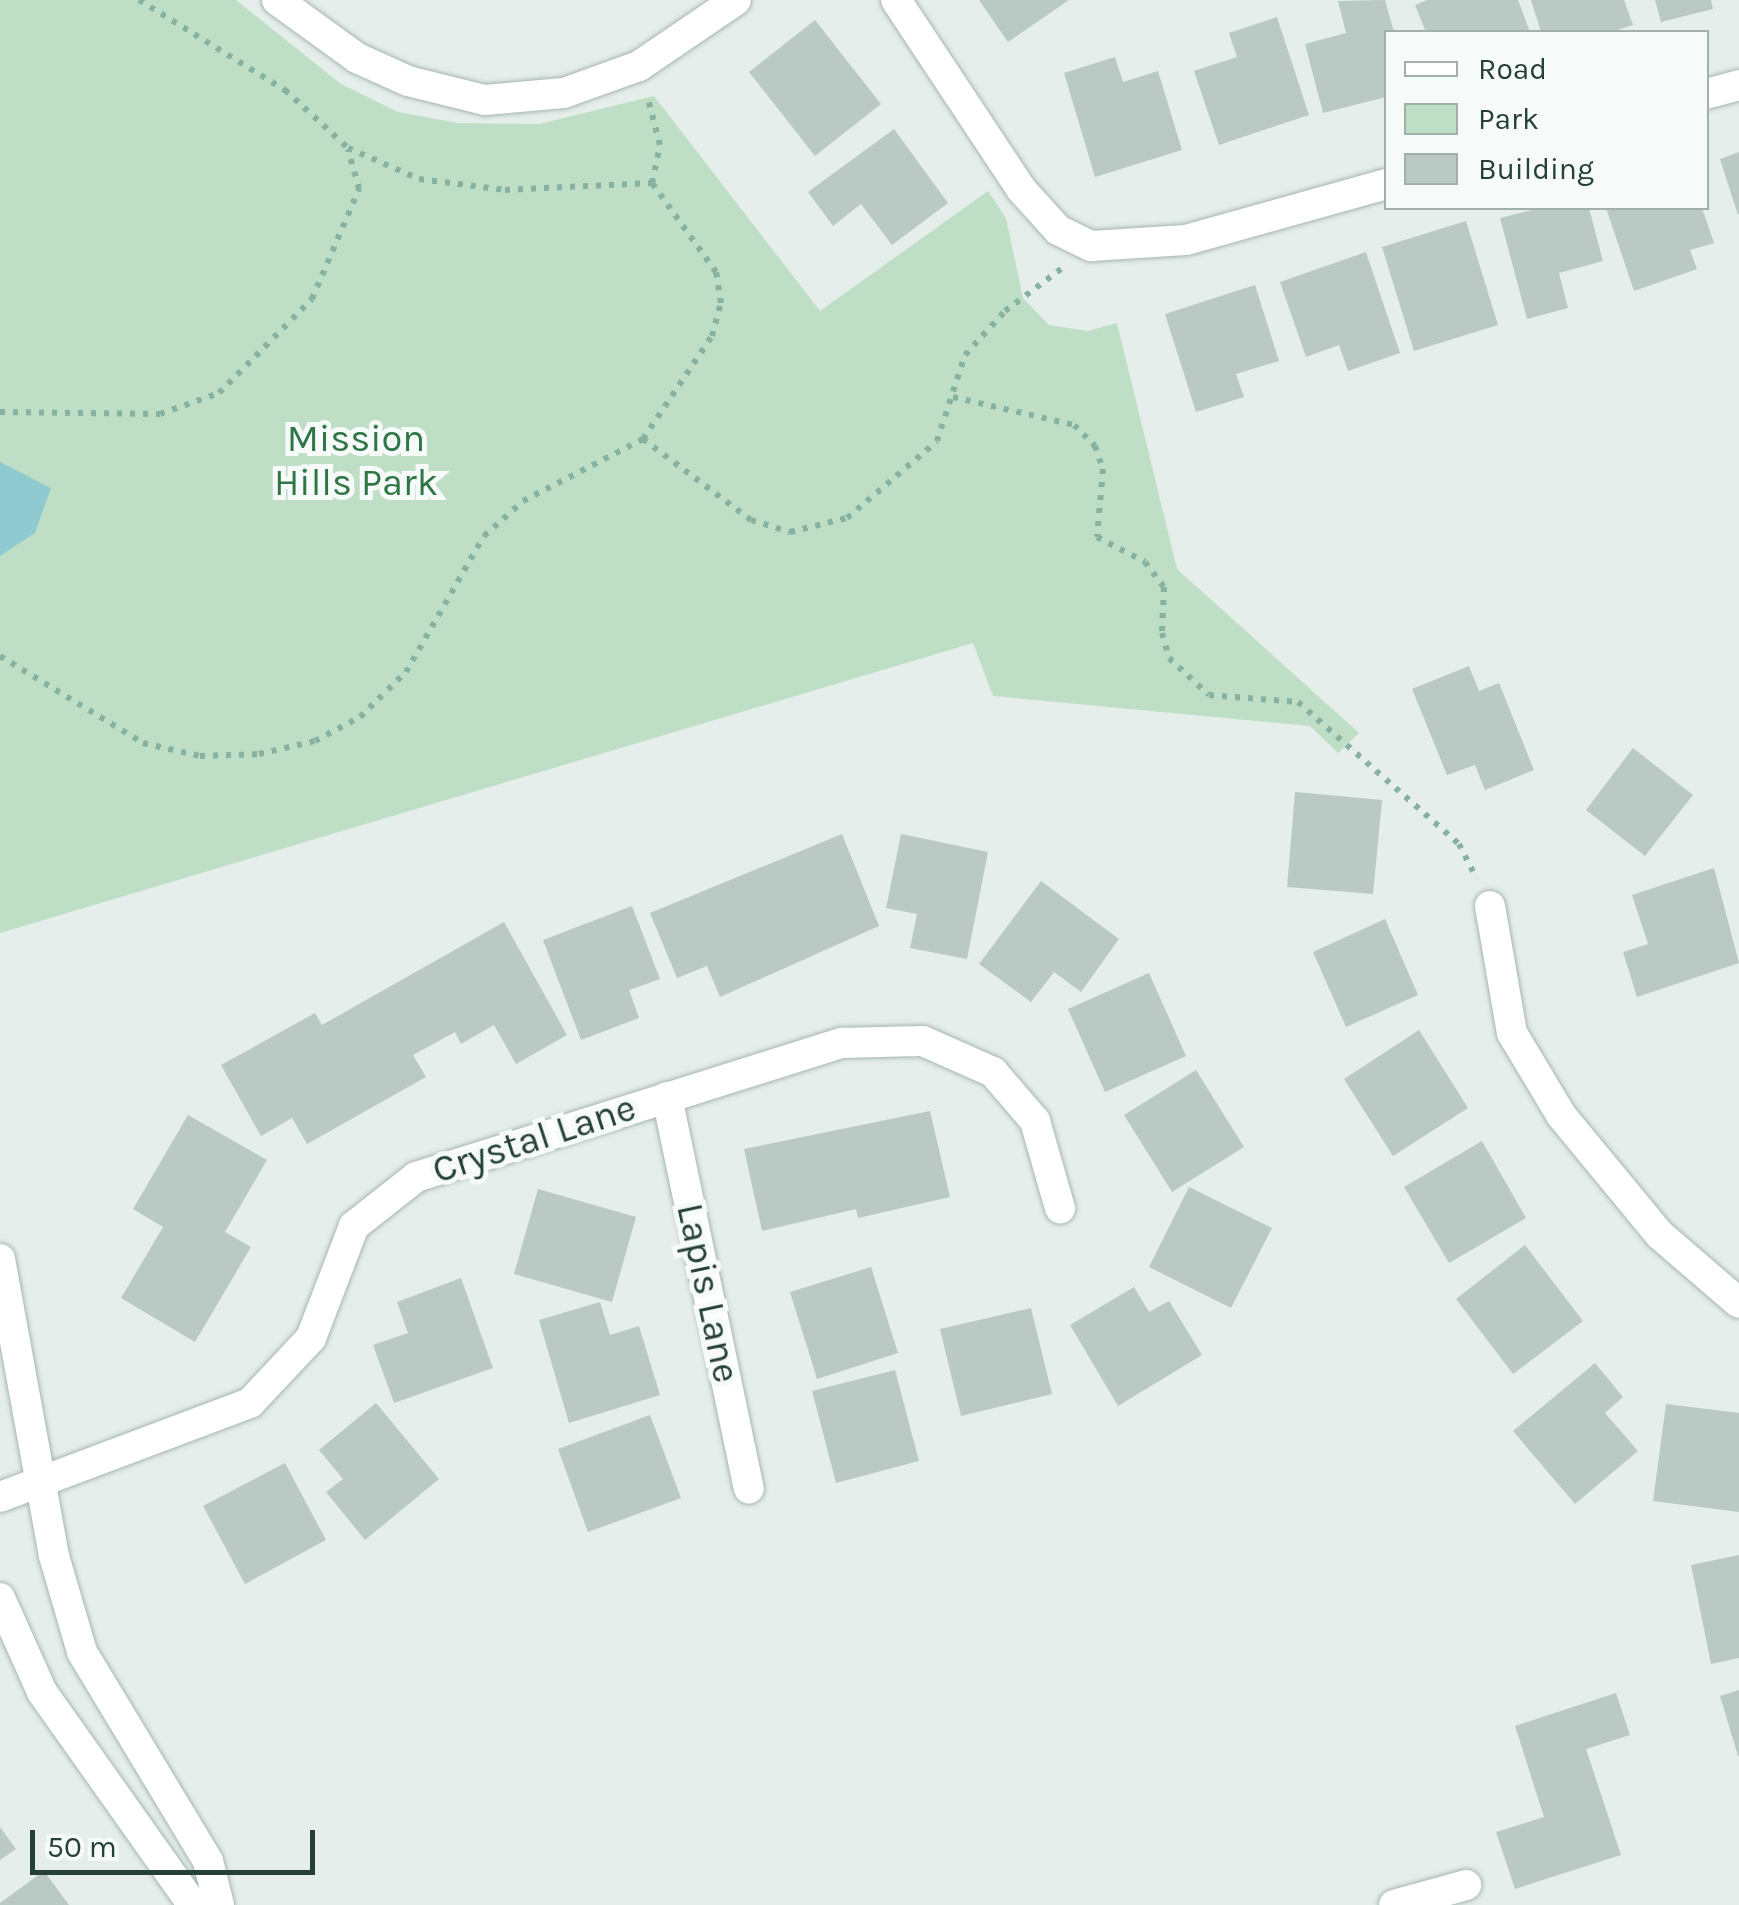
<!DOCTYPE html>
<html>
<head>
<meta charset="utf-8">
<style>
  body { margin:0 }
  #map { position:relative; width:1739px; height:1905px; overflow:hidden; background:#e5eeea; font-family:Karla,sans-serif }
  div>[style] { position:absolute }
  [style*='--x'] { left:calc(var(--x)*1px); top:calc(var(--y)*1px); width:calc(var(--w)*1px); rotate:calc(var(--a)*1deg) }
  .green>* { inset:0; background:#bfdec6 }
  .water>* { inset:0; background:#8fcad1 }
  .building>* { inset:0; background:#bac9c3 }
  .path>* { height:6px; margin-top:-3px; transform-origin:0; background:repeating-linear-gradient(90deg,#87b1a1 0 5px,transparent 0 13px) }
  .roads { filter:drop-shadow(0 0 2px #a7b6b1) drop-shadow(0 0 2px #a7b6b1) }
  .minor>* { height:30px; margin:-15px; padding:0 15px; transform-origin:15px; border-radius:15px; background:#fff }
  span { translate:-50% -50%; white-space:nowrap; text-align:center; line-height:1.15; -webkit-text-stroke:10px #f6faf8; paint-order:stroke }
  .park-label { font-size:38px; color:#2f7647 }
  .street-label { font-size:38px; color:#244037 }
  .legend { position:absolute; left:1384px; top:30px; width:325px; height:180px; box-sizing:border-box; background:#f6faf8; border:2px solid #a2b0ab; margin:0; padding:12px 18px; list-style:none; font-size:30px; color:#244037 }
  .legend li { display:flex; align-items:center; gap:20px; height:50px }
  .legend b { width:50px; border:2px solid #a2b0ab }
  .scale { position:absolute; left:30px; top:1830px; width:285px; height:45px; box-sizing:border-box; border:5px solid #244037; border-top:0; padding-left:12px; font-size:30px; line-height:35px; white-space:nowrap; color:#244037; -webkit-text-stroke:8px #f6faf8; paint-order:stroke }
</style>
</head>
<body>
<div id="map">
  <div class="green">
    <div style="clip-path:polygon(0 0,236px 0,341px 84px,398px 112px,458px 123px,539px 124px,654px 96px,820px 311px,988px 191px,1006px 218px,1023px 298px,1049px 325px,1088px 331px,1117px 323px,1177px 569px,1359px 733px,1338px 753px,1310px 726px,993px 696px,973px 643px,0 933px)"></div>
  </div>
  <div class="water">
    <div style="clip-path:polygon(0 462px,51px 488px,35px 533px,0 556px)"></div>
  </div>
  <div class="building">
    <div style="clip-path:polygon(979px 0,1069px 0,1008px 42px)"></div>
    <div style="clip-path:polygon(1385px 0,1394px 32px,1386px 32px,1386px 97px,1323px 113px,1305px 44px,1346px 33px,1338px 1px)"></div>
    <div style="clip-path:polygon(1427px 0,1518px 0,1530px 32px,1426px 32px,1415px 5px)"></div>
    <div style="clip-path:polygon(1531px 0,1624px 0,1633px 25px,1611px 32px,1541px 32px)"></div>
    <div style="clip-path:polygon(1655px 0,1711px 0,1713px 9px,1661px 22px)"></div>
    <div style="clip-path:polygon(1277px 17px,1309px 115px,1219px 145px,1194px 71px,1237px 57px,1229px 33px)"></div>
    <div style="clip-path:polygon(815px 20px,881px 104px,815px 156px,749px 72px)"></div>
    <div style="clip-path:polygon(1115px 57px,1123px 82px,1158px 71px,1182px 150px,1095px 177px,1064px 73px)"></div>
    <div style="clip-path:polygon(894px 129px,948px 203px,892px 245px,861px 204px,833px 226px,808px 192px)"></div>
    <div style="clip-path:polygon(1739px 152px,1739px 214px,1738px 215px,1720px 159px)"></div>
    <div style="clip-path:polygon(1540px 208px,1589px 208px,1603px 261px,1559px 273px,1568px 308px,1527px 319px,1500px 218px)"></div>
    <div style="clip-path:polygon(1606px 208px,1702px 208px,1714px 243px,1690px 250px,1697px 269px,1634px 291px)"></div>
    <div style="clip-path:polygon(1466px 221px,1498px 325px,1414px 351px,1382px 247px)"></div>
    <div style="clip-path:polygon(1366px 252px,1400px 353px,1348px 371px,1339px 345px,1306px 357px,1280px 282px)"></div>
    <div style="clip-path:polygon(1255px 285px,1279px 361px,1236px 374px,1244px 397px,1196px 412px,1165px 314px)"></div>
    <div style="clip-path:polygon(1469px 666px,1479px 691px,1499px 683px,1534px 770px,1485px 790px,1475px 765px,1447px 775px,1412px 689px)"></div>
    <div style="clip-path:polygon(1633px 748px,1693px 795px,1645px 856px,1586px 810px)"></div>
    <div style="clip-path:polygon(1295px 792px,1382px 800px,1373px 894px,1287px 887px)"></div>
    <div style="clip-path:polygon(842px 834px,879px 926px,720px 997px,707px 966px,677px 978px,650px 913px)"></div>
    <div style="clip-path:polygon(901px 834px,988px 852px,967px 959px,910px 948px,917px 914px,886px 908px)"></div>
    <div style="clip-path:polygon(1714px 868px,1739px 963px,1637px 997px,1623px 952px,1648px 944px,1632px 895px)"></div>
    <div style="clip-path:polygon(1041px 881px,1119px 939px,1081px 992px,1054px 972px,1031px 1002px,979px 964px)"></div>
    <div style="clip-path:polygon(632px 906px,660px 979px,629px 990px,639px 1018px,581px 1040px,543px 940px)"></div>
    <div style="clip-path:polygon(1385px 919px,1418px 995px,1346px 1027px,1313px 952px)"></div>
    <div style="clip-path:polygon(504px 922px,567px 1035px,516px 1064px,494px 1025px,461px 1044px,455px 1032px,413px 1055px,426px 1077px,307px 1144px,292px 1118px,261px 1136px,221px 1065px,315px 1013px,322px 1025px)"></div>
    <div style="clip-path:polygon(1149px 973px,1186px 1056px,1105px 1092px,1068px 1009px)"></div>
    <div style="clip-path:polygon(1419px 1030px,1468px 1108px,1393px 1156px,1344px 1079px)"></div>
    <div style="clip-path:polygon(1196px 1070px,1244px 1147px,1172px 1192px,1124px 1115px)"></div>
    <div style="clip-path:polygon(930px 1111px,950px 1197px,858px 1218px,856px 1209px,762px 1231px,744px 1149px)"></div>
    <div style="clip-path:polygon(188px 1115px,267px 1160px,225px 1232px,251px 1247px,195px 1342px,121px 1298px,163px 1227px,133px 1209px)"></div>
    <div style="clip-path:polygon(1482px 1141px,1526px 1218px,1449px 1263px,1404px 1187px)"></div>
    <div style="clip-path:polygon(1189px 1187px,1272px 1228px,1231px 1308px,1149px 1267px)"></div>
    <div style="clip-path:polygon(538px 1189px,636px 1217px,612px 1302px,514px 1274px)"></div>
    <div style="clip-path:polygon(1525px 1245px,1583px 1321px,1513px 1374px,1456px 1299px)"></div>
    <div style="clip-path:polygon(871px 1267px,898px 1353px,817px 1379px,790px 1292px)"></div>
    <div style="clip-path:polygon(461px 1278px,493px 1368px,394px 1403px,373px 1345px,408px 1333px,397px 1302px)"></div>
    <div style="clip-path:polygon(1134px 1287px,1149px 1312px,1169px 1301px,1202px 1355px,1118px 1406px,1070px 1325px)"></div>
    <div style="clip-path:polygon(600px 1302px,610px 1335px,639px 1326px,660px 1395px,569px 1423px,539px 1320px)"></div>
    <div style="clip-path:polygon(1031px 1308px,1052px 1394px,961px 1416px,940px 1329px)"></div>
    <div style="clip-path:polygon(1595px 1363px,1623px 1397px,1605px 1413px,1638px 1451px,1575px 1504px,1513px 1431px)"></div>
    <div style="clip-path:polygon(895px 1370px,919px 1461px,836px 1483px,812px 1391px)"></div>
    <div style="clip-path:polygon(376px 1403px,439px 1479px,365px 1540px,326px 1492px,343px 1479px,319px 1450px)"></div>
    <div style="clip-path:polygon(1666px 1404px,1739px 1413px,1739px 1512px,1653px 1501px)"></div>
    <div style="clip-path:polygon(650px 1415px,681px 1498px,588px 1532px,558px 1449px)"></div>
    <div style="clip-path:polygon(285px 1463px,326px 1540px,245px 1584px,203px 1506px)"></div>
    <div style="clip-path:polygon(1739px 1555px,1739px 1658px,1711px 1664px,1691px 1565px)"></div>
    <div style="clip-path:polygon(1739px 1690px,1739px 1756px,1738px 1756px,1720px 1696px)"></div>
    <div style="clip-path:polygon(1616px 1693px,1630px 1735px,1586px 1749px,1621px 1855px,1515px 1889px,1496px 1832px,1544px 1817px,1515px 1726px)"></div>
    <div style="clip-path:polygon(0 1827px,16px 1849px,0 1860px)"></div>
    <div style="clip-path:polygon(44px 1871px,69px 1905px,0 1905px,0 1903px)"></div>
  </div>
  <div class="path">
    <div style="--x:139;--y:0;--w:172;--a:31.7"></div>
    <div style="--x:285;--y:90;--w:86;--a:42.6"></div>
    <div style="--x:348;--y:148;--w:77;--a:23.6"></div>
    <div style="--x:419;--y:179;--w:87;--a:7.3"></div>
    <div style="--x:505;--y:190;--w:147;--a:-2.7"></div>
    <div style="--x:953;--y:397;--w:124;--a:13"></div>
    <div style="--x:1074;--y:425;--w:30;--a:45"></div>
    <div style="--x:1095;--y:446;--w:24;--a:71"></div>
    <div style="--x:1103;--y:469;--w:68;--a:95"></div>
    <div style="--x:1097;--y:537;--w:54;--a:27.5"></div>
    <div style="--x:1145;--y:562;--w:31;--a:53"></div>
    <div style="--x:1164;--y:587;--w:46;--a:92.5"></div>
    <div style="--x:1162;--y:633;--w:26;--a:74"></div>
    <div style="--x:1169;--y:658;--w:54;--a:42.8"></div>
    <div style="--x:1209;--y:695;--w:89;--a:4.5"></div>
    <div style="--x:1298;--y:702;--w:215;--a:41.4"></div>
    <div style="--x:1459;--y:844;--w:39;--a:63"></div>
    <div style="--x:0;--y:412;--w:160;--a:0.7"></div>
    <div style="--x:160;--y:414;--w:63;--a:-19.6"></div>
    <div style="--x:219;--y:393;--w:132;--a:-45.3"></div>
    <div style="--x:312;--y:299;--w:120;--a:-66.9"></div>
    <div style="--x:359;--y:189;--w:41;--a:-105.4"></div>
    <div style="--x:643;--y:439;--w:135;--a:36.9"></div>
    <div style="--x:751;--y:520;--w:41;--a:17.1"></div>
    <div style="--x:790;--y:532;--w:59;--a:-13.8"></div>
    <div style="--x:847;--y:518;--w:118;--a:-40.5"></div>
    <div style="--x:937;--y:441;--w:90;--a:-72"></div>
    <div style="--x:965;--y:355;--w:59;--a:-47.7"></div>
    <div style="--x:1005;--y:311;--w:71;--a:-37"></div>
    <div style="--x:0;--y:656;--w:167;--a:31.3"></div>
    <div style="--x:143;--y:743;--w:58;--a:12.8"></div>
    <div style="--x:200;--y:756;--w:59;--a:-1.9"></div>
    <div style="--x:259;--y:754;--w:57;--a:-13.1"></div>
    <div style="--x:315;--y:741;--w:51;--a:-28.1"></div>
    <div style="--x:360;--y:717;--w:64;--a:-44.4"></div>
    <div style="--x:406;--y:672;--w:157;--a:-60.2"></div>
    <div style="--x:484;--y:536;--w:52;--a:-41.9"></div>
    <div style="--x:523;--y:501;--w:135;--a:-27.3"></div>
    <div style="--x:643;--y:439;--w:124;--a:-56.2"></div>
    <div style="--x:712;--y:336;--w:34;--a:-75"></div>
    <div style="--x:721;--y:303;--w:31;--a:-99"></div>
    <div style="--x:716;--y:272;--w:110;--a:-125.7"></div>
    <div style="--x:652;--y:183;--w:39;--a:-78"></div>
    <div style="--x:660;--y:145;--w:48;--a:-104.6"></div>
  </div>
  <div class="roads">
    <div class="minor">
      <div style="--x:277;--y:0;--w:99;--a:35.9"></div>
      <div style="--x:357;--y:58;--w:56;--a:24.3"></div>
      <div style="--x:408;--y:81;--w:79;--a:13.9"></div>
      <div style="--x:485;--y:100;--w:79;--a:-5.1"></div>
      <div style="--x:564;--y:93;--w:80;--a:-19.8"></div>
      <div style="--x:639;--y:66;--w:117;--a:-34.2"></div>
      <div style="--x:896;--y:0;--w:227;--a:56.5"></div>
      <div style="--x:1021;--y:189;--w:55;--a:47.9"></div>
      <div style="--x:1058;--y:230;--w:37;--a:26"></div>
      <div style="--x:1091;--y:246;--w:95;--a:-3.6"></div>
      <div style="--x:1186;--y:240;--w:208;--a:-15.6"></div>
      <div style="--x:1706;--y:94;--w:34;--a:-15"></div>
      <div style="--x:1490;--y:906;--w:129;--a:80.2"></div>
      <div style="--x:1512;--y:1033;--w:96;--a:59.1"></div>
      <div style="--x:1561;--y:1115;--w:156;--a:50.5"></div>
      <div style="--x:1660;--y:1235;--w:104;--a:40.7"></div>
      <div style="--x:667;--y:1097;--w:400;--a:78.2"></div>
      <div style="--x:0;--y:1259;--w:302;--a:79.7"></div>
      <div style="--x:54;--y:1556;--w:100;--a:73.7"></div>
      <div style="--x:82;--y:1652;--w:244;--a:58.9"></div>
      <div style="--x:208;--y:1861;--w:45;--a:76"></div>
      <div style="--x:0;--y:1497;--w:267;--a:-20.6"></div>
      <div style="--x:250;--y:1403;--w:89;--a:-46.8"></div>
      <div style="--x:311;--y:1338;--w:120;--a:-69"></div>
      <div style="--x:354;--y:1226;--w:79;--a:-38.3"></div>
      <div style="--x:416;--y:1177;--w:447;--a:-17.5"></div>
      <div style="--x:842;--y:1043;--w:81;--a:-1.4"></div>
      <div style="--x:923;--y:1041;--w:77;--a:23.9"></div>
      <div style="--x:993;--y:1072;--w:65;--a:49.4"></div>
      <div style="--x:1035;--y:1121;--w:91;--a:74"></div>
      <div style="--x:0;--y:1598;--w:103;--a:65.9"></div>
      <div style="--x:42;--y:1692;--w:261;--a:54.7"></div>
      <div style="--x:1394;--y:1905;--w:75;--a:-15.5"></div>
    </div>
  </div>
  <div class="park-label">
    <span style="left:356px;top:461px">Mission<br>Hills Park</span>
  </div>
  <div class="street-label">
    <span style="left:534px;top:1139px;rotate:-18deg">Crystal Lane</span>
    <span style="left:708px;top:1293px;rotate:78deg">Lapis Lane</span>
  </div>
  <ul class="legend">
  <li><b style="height:12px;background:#fff"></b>Road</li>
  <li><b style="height:28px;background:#bfdec6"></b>Park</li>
  <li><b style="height:28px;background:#bac9c3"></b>Building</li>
  </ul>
  <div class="scale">50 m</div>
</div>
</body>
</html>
